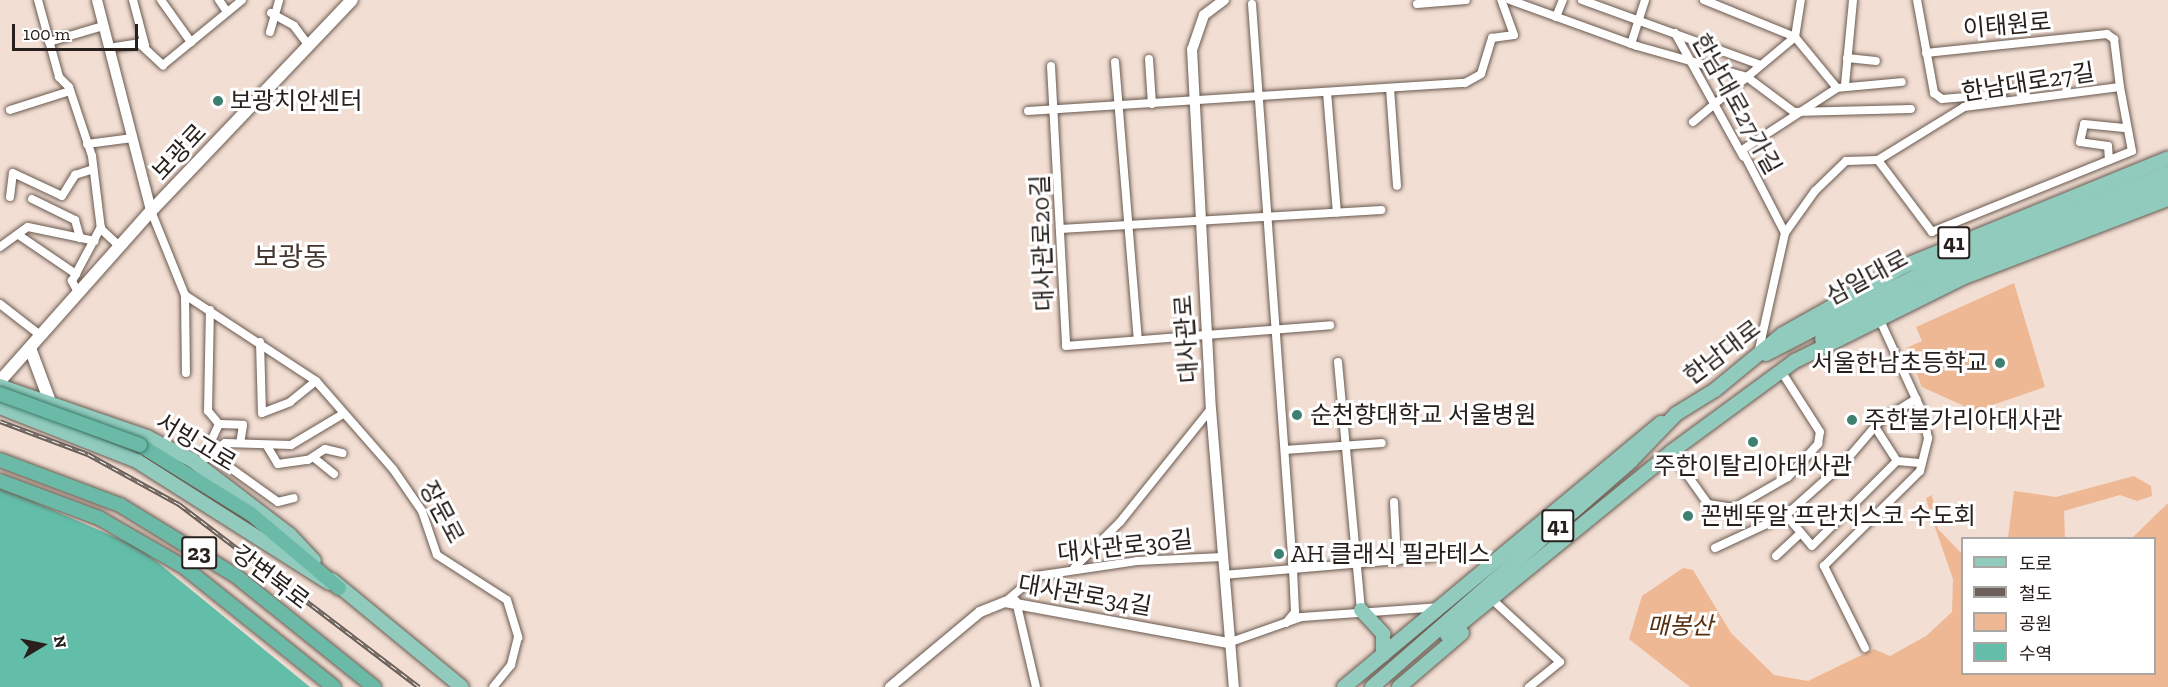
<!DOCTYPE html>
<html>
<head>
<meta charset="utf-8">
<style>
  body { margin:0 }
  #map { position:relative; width:2168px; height:687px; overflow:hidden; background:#f2ded3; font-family:"Zilla Slab","Noto Sans KR",serif }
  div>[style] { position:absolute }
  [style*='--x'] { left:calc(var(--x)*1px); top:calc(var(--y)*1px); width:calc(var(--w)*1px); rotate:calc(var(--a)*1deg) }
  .green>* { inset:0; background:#efb895 }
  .water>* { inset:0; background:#63bea9 }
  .roads { filter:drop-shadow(0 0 2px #69594f) drop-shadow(0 0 2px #69594f) }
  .minor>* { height:8px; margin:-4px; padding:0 4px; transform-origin:4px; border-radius:4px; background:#fff }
  .tertiary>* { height:10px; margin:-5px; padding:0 5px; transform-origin:5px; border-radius:5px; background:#fff }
  .secondary>* { height:12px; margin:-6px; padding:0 6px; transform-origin:6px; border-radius:6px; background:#fff }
  .primary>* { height:14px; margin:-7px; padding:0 7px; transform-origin:7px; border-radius:7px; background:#90cbbe }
  .trunk>* { height:14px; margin:-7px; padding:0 7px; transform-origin:7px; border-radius:7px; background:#6bbaa8 }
  .rail>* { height:4.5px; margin-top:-2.25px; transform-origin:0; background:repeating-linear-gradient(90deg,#fff 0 7px,#6b605a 0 14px); box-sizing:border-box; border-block:2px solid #6b605a }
  .bridges { filter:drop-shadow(0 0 2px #3b7969) drop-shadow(0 0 2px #3b7969) }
  .trunk-bridge>* { height:14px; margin:-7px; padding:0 7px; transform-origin:7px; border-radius:7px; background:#6bbaa8 }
  .dots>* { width:16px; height:16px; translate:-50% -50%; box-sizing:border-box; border:3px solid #fff; border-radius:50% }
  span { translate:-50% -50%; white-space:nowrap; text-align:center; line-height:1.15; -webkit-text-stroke:6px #fff; paint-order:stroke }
  .shield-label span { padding:2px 4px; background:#fff; border:2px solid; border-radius:4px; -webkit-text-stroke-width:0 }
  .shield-label { font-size:22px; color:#27201c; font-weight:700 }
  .street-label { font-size:24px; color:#27201c }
  .poi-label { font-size:24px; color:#27201c }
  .left { translate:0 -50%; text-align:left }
  .right { translate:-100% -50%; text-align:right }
  .park-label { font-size:24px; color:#572e0e; font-style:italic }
  .quarter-label { font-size:27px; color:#45362d }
  .legend { position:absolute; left:1961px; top:537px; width:195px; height:138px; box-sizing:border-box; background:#fff; border:2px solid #a9a6a4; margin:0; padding:8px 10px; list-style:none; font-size:18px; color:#27201c }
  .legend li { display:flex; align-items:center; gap:12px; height:30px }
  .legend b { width:30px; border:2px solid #a9a6a4 }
  .north { position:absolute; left:12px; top:615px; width:60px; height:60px; -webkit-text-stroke:4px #fff; paint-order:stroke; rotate:80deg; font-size:16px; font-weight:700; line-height:24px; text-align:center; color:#27201c }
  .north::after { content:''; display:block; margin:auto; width:21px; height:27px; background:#27201c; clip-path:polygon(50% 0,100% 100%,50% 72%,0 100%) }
  .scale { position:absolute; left:12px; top:24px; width:126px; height:27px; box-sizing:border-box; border:3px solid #27201c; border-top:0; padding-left:8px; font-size:18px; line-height:21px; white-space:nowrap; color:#27201c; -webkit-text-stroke:4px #fff; paint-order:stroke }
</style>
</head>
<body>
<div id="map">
  <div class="green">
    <div style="clip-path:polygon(2014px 283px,2045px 387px,1975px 411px,1922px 387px,1906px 348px,1922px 341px,1916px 327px)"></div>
    <div style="clip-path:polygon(2134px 476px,2151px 486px,2152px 496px,2137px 501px,2120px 495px,2064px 511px,2065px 538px,2008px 538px,2014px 491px,2056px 497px)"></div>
    <div style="clip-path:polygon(1932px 495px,1938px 529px,1962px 554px,1962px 674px,2154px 674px,2154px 538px,2132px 538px,2168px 503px,2168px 687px,1690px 687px,1629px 639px,1642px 596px,1683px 568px,1693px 570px,1731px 633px,1774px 675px,1808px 681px,1874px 649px,1890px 656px,1926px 636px,1952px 612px,1953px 579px,1931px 516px,1926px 498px)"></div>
  </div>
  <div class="water">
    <div style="clip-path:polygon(0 487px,140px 548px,310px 687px,0 687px)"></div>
  </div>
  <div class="roads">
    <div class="minor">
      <div style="--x:38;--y:0;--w:80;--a:74.7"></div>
      <div style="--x:59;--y:77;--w:14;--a:45"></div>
      <div style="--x:69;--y:87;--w:73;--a:71.6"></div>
      <div style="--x:92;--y:156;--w:74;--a:83"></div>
      <div style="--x:101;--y:229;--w:26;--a:43"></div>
      <div style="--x:133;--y:0;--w:47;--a:75.1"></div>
      <div style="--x:161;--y:0;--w:52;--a:54.5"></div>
      <div style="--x:219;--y:0;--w:14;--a:56"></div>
      <div style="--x:1510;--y:0;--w:135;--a:19.9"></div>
      <div style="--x:1637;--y:46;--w:114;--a:15.7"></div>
      <div style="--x:1747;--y:77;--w:59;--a:36.7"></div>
      <div style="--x:1794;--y:112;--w:117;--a:-1.5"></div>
      <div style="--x:1582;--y:0;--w:190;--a:20"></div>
      <div style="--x:1704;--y:0;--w:98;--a:22.1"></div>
      <div style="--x:1795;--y:37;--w:66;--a:50.5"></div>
      <div style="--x:1917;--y:0;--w:95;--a:79.6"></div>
      <div style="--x:1934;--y:93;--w:10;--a:37"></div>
      <div style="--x:1942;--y:99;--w:59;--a:-4.8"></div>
      <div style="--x:2001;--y:94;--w:12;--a:-55"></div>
      <div style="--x:1252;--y:4;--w:566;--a:85.85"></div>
      <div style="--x:1293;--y:569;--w:43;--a:87.3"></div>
      <div style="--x:1295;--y:612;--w:14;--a:129"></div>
      <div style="--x:1417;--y:4;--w:49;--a:-4.7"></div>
      <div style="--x:271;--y:13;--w:26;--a:29"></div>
      <div style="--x:294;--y:26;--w:25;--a:53"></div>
      <div style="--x:1556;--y:17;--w:18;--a:-68"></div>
      <div style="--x:270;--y:32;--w:33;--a:-74"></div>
      <div style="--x:1675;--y:33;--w:141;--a:61.1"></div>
      <div style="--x:49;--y:42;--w:56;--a:-16.5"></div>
      <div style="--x:1631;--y:44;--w:46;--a:-72.3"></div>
      <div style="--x:109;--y:48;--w:30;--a:-9"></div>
      <div style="--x:139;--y:43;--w:33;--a:43"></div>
      <div style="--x:163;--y:65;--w:102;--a:-39.4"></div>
      <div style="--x:1926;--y:53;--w:182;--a:-6"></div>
      <div style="--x:2107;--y:34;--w:9;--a:36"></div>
      <div style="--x:2114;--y:39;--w:48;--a:82.9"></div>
      <div style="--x:1847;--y:58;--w:29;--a:6"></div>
      <div style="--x:1149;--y:59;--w:45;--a:86.2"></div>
      <div style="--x:1115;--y:62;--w:279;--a:85.3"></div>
      <div style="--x:1051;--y:66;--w:280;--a:86.9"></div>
      <div style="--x:1066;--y:346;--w:265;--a:-4.5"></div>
      <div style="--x:1845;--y:85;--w:85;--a:-84.6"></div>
      <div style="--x:1390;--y:88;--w:98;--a:85.9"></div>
      <div style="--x:1327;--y:92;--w:121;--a:85.3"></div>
      <div style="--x:10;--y:110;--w:63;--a:-17.6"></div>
      <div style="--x:1028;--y:111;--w:438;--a:-3.7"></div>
      <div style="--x:1465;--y:83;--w:18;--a:-29"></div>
      <div style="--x:1481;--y:74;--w:38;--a:-73"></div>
      <div style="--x:1492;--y:38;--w:22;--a:-8"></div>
      <div style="--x:1514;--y:35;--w:37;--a:-110"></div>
      <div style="--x:1693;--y:122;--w:133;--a:-39.8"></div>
      <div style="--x:1795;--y:37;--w:37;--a:-81"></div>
      <div style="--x:87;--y:144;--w:46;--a:-7.4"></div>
      <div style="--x:2109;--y:160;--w:14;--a:-94"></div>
      <div style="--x:2108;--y:146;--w:28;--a:-172"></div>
      <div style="--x:2080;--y:142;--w:18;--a:-77"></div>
      <div style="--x:2084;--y:124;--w:40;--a:5.7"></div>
      <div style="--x:10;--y:197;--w:24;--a:-83"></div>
      <div style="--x:13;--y:173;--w:54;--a:25.1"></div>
      <div style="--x:62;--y:196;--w:25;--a:-58"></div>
      <div style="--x:75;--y:175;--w:19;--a:-18"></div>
      <div style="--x:32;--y:199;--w:48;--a:26"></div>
      <div style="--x:75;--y:220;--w:19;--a:74"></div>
      <div style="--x:151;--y:211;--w:91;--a:68"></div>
      <div style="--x:185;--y:295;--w:157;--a:33.3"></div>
      <div style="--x:316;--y:381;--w:117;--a:48.8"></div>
      <div style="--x:393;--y:469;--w:51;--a:55.4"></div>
      <div style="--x:422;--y:511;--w:46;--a:71.2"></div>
      <div style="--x:437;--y:555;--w:83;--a:32.7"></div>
      <div style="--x:507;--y:600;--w:39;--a:73"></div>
      <div style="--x:518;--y:637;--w:29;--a:104"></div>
      <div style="--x:511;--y:665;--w:28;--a:129"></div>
      <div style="--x:1060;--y:229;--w:322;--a:-3.4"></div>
      <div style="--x:1785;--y:233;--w:93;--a:-117.4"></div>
      <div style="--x:1742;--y:150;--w:113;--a:-33.1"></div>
      <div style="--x:1837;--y:88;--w:65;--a:-5.3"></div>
      <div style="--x:20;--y:236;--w:68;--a:34.2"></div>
      <div style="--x:0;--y:247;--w:34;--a:-36"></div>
      <div style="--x:28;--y:227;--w:68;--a:11.8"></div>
      <div style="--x:78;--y:292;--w:13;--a:-119"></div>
      <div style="--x:72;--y:281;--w:61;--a:-61.8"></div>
      <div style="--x:185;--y:295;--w:78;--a:89.3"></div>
      <div style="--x:0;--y:304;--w:51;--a:37.8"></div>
      <div style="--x:260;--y:342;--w:71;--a:88.4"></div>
      <div style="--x:262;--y:413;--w:30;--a:-21"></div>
      <div style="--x:290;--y:402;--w:33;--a:-39"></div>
      <div style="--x:1758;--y:354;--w:124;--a:-77.4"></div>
      <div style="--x:1785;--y:233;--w:52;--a:-54.5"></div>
      <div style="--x:1815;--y:191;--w:43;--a:-44.1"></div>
      <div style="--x:1846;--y:161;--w:32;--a:-2"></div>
      <div style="--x:1878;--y:160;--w:101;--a:-31.6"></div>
      <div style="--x:1964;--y:107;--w:157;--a:-7.3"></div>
      <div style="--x:2120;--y:87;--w:65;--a:79.4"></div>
      <div style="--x:2132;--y:151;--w:216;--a:158"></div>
      <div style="--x:1932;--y:232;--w:90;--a:-126.9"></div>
      <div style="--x:1338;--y:362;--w:249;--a:84.7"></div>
      <div style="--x:219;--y:424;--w:24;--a:2"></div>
      <div style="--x:243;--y:425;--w:18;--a:99"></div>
      <div style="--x:1875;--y:427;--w:40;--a:57.1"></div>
      <div style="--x:1897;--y:461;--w:25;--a:5"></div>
      <div style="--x:267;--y:446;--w:21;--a:59"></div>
      <div style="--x:278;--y:464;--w:30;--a:-8"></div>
      <div style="--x:308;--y:460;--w:20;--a:-33"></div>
      <div style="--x:325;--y:449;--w:18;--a:13"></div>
      <div style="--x:1285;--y:450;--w:97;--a:-4.1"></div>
      <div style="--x:1671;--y:452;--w:64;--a:54.6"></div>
      <div style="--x:1708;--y:504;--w:26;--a:9"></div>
      <div style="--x:1734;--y:508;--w:62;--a:-29.9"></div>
      <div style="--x:1788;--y:477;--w:45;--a:-47.7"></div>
      <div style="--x:1818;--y:444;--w:12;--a:-81"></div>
      <div style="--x:1820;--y:432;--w:72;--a:-122.6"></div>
      <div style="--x:211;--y:454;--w:82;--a:35.6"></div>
      <div style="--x:278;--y:502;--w:16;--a:-14"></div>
      <div style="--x:313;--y:457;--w:27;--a:39"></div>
      <div style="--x:207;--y:458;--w:23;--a:-40"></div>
      <div style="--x:225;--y:443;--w:66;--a:1.7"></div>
      <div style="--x:291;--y:445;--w:61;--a:-30.8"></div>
      <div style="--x:200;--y:465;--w:45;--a:-65.1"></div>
      <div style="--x:219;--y:424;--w:17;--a:-130"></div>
      <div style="--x:208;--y:411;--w:101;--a:-88.9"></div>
      <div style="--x:1394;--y:502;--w:59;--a:87.1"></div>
      <div style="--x:1786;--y:515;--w:40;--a:50"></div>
      <div style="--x:1812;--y:546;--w:120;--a:-45"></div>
      <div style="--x:1715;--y:548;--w:78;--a:-24.9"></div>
      <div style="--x:1786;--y:515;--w:76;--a:-41.8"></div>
      <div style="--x:1843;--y:464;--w:55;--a:-49.4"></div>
      <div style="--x:1879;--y:422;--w:44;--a:-31.9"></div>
      <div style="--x:1776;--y:556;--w:34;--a:-43"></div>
      <div style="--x:1074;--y:568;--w:65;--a:-45"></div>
      <div style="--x:1120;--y:522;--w:145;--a:-51.2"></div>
      <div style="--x:1224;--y:575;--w:211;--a:-4.9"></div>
      <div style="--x:1016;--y:601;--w:88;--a:76.9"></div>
      <div style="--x:1005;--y:602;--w:40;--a:-40"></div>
      <div style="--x:1036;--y:576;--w:102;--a:-8.4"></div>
      <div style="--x:1137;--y:561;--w:86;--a:-2.7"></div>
      <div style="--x:1496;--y:603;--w:87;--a:42.7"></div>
      <div style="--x:1560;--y:662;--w:40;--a:141"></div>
      <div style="--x:1228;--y:643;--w:78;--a:-19.4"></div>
      <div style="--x:1302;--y:617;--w:139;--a:-4.1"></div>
      <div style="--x:1865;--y:648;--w:92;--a:-116.6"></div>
      <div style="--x:1824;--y:566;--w:135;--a:-44.7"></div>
      <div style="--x:1920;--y:471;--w:34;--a:-76"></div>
      <div style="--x:1928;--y:438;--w:27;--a:-103"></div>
      <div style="--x:1922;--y:412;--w:103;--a:-114.6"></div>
    </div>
    <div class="tertiary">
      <div style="--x:97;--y:0;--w:218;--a:75.6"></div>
      <div style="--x:1224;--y:0;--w:25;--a:143"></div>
      <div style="--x:1204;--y:15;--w:36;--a:109"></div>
      <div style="--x:1192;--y:49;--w:361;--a:87"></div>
      <div style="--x:1211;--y:409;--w:279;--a:85.3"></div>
      <div style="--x:890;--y:687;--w:117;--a:-39.8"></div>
      <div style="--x:980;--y:612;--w:27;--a:-22"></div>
      <div style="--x:1005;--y:602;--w:227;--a:10.4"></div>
    </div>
    <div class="secondary">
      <div style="--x:30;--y:348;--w:54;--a:69.6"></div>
      <div style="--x:0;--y:381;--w:227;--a:-48.4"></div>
      <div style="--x:151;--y:211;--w:291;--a:-46.4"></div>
    </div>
    <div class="primary">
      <div style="--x:1822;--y:339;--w:188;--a:-26.8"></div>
      <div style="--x:1990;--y:254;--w:191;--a:-20.9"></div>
      <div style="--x:1766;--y:354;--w:176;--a:-27.4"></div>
      <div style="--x:1922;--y:273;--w:266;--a:-22.1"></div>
      <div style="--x:0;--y:386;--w:156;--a:19.1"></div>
      <div style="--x:147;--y:437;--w:51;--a:27.1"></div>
      <div style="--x:192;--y:460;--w:123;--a:37.4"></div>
      <div style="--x:290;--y:535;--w:35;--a:47"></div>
      <div style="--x:0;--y:407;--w:147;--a:21.5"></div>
      <div style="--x:137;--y:461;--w:227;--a:32.4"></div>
      <div style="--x:332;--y:580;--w:168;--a:39.5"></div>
      <div style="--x:1361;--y:610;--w:33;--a:47"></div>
      <div style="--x:1383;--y:634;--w:21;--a:90"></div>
      <div style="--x:1447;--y:635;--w:289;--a:-39.2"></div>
      <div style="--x:1671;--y:452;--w:154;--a:-36.3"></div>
      <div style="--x:1795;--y:361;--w:186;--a:-26.4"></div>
      <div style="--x:1962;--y:278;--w:221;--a:-21"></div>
      <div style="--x:1344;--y:687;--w:413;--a:-39.8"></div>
      <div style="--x:1372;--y:687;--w:344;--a:-41.1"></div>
      <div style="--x:1631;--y:461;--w:65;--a:-46.2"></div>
      <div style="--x:1676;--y:414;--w:46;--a:-31.6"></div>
      <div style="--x:1715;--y:390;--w:88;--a:-39.5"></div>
      <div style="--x:1783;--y:334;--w:139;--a:-29.3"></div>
      <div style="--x:1904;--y:266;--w:285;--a:-22.2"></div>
      <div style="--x:1399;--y:687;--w:83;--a:-40.6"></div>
    </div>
    <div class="trunk">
      <div style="--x:140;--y:445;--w:131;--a:31.9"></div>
      <div style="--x:251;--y:514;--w:115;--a:40.1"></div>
      <div style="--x:0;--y:460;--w:128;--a:20.6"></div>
      <div style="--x:120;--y:505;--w:136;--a:31.5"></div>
      <div style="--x:236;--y:576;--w:177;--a:38.8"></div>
      <div style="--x:0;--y:481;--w:106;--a:20.5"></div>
      <div style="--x:99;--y:518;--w:98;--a:30"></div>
      <div style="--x:184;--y:567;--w:192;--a:38.7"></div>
    </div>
  </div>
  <div class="rail">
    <div style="--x:0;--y:421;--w:94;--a:20.6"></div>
    <div style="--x:88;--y:454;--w:104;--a:28.8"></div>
    <div style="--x:179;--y:504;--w:302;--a:37.3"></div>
  </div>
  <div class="bridges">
    <div class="trunk-bridge">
      <div style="--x:0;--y:394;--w:149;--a:20"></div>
    </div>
  </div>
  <div class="dots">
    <div style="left:218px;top:101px;background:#3d7f70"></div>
    <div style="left:2000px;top:363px;background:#3d7f70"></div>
    <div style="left:1297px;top:415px;background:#3d7f70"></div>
    <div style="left:1852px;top:420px;background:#3d7f70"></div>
    <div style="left:1753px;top:442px;background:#3d7f70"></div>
    <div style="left:1688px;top:516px;background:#3d7f70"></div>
    <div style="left:1279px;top:554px;background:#3d7f70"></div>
  </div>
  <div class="shield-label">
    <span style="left:1954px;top:243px">41</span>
    <span style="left:1558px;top:526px">41</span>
    <span style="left:199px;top:553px">23</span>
  </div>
  <div class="street-label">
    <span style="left:2007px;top:25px;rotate:-5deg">이태원로</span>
    <span style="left:2028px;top:82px;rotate:-9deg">한남대로27길</span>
    <span style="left:1737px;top:104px;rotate:61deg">한남대로27가길</span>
    <span style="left:179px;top:152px;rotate:-47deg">보광로</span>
    <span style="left:1042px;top:243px;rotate:-92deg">대사관로20길</span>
    <span style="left:1867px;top:277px;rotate:-28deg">삼일대로</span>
    <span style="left:1186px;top:339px;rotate:-94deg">대사관로</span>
    <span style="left:1722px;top:352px;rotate:-37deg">한남대로</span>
    <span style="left:196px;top:442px;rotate:31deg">서빙고로</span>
    <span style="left:442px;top:512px;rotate:62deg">장문로</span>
    <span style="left:1125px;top:546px;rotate:-6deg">대사관로30길</span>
    <span style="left:271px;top:577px;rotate:37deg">강변북로</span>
    <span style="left:1085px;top:595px;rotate:10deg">대사관로34길</span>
  </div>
  <div class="poi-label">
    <span class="left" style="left:230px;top:101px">보광치안센터</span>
    <span class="right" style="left:1988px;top:363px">서울한남초등학교</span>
    <span class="left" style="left:1310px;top:415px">순천향대학교 서울병원</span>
    <span class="left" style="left:1864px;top:420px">주한불가리아대사관</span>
    <span style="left:1753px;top:466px">주한이탈리아대사관</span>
    <span class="left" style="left:1700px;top:516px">꼰벤뚜알 프란치스코 수도회</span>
    <span class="left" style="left:1291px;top:554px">AH 클래식 필라테스</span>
  </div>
  <div class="park-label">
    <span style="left:1680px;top:626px">매봉산</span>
  </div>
  <div class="quarter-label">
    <span style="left:291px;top:258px">보광동</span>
  </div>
  <ul class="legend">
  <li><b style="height:8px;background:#90cbbe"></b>도로</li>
  <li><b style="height:8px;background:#6b605a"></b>철도</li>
  <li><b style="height:16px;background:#efb895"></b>공원</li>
  <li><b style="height:16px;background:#63bea9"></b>수역</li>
  </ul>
  <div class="north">N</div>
  <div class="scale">100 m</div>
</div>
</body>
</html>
